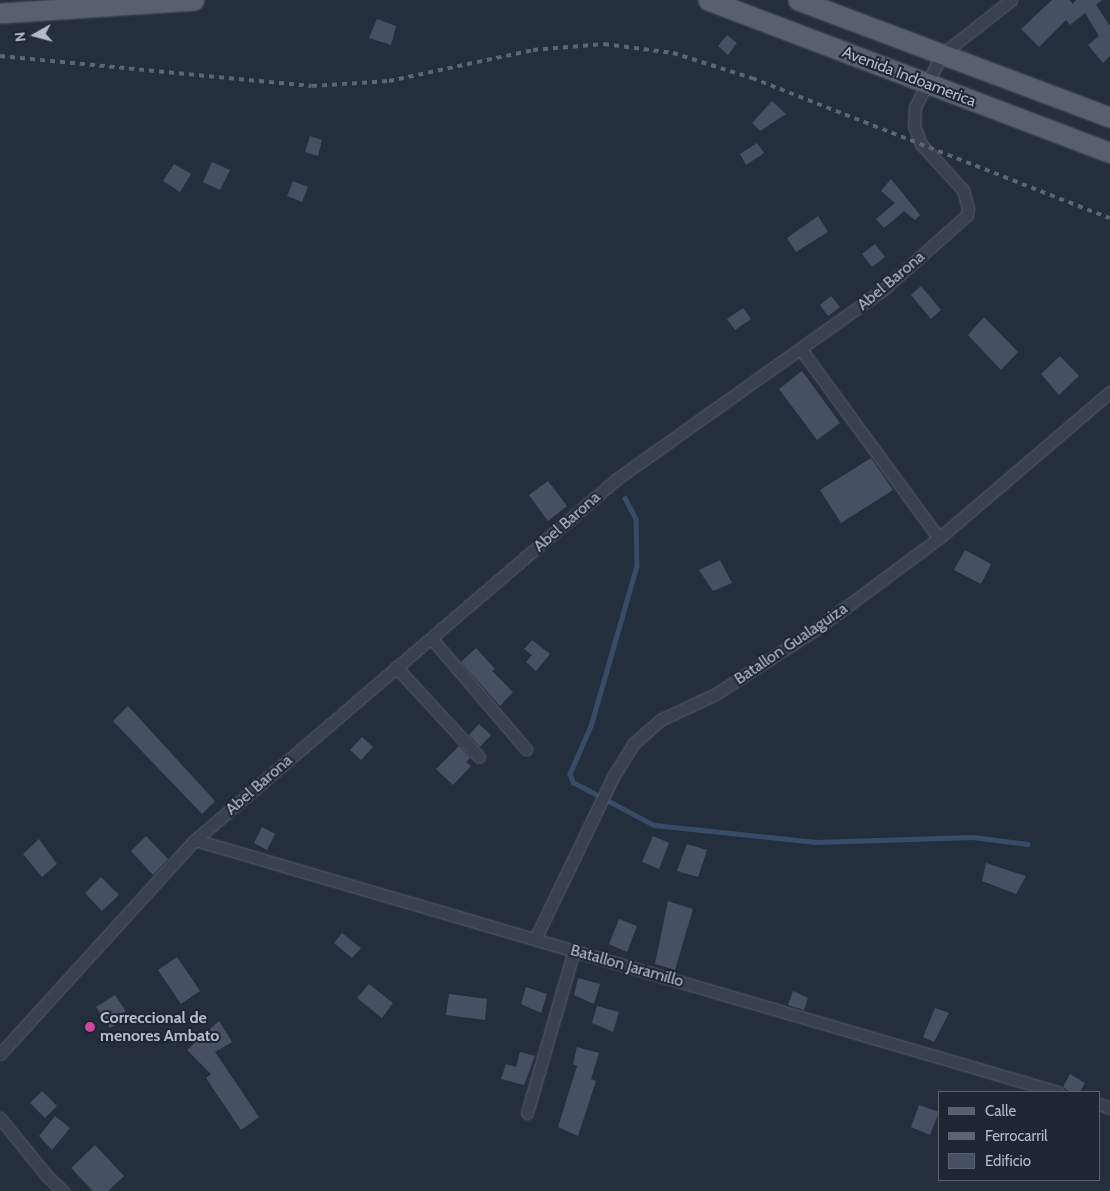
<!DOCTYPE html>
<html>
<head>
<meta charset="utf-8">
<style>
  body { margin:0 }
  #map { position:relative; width:1110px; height:1191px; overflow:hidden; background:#242f3e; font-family:Cabin,sans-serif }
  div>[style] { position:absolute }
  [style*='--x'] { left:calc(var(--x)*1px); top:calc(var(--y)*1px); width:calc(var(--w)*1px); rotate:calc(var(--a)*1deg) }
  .stream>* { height:4.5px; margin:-2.25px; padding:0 2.25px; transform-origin:2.25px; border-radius:2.25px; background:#394c67 }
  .building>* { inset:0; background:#455162 }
  .roads { filter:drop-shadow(0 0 1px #565f6c) drop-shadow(0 0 1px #565f6c) }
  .street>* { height:11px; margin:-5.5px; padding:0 5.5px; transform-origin:5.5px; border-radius:5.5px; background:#38414e }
  .primary>* { height:19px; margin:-9.5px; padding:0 9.5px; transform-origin:9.5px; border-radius:9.5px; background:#56606e }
  .rail>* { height:4px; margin-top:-2px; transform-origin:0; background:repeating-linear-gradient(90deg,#5a6575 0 5px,transparent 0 10px) }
  .dots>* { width:14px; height:14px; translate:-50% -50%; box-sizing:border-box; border:2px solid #1d2633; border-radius:50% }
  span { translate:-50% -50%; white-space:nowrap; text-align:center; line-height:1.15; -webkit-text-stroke:4px #1d2633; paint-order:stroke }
  .street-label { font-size:16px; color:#b4bcc9 }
  .poi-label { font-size:16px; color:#b4bcc9; font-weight:700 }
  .left { translate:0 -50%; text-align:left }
  .legend { position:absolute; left:938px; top:1091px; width:162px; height:90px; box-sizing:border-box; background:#1d2633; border:1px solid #59626f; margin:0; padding:6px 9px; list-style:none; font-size:15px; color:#b4bcc9 }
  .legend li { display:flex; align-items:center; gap:10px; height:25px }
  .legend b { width:25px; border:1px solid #59626f }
  .north { position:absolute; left:10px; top:10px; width:50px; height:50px; -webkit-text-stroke:4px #1d2633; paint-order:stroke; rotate:263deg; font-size:14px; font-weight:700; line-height:20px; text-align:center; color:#b4bcc9 }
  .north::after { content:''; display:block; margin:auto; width:18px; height:22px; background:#b4bcc9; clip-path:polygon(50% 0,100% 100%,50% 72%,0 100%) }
</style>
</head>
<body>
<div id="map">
  <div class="stream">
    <div style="--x:625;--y:498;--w:24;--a:62"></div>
    <div style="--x:636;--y:519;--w:47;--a:88.8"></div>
    <div style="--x:637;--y:566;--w:166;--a:106"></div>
    <div style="--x:591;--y:726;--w:52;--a:113.6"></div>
    <div style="--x:570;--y:774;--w:9;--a:69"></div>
    <div style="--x:573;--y:782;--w:92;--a:28"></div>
    <div style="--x:654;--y:825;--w:163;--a:6"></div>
    <div style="--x:816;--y:842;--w:157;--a:-1.8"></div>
    <div style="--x:973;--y:837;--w:55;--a:7.3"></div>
  </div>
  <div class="building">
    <div style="clip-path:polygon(1052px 0,1069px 0,1073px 4px,1076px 0,1102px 0,1096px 5px,1110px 26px,1110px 56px,1103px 63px,1088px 45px,1099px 36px,1085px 13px,1070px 25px,1066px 20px,1039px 47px,1021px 29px)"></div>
    <div style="clip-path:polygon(377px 19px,396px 26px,391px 45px,369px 38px)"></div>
    <div style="clip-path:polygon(727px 35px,737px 43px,728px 55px,718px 46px)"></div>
    <div style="clip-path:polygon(772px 101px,786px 114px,760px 131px,752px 123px)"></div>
    <div style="clip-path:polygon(310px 136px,322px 140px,318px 156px,305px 152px)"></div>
    <div style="clip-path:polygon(757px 143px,764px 153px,746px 165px,740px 154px)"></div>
    <div style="clip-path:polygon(212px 162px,230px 170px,220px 190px,203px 182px)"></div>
    <div style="clip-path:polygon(174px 164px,191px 174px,180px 192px,163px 181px)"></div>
    <div style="clip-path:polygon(891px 179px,920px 215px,915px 220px,904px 211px,884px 228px,876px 219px,895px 203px,881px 191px)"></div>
    <div style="clip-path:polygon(293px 181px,308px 187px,302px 202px,287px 196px)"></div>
    <div style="clip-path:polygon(818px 216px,828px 232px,796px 252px,787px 238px)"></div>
    <div style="clip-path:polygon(875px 244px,885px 257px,872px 267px,862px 254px)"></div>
    <div style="clip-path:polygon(921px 286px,941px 310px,931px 319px,911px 295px)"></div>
    <div style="clip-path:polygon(831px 296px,840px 307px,828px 316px,820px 305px)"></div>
    <div style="clip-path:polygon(743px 308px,751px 319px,735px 330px,727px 319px)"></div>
    <div style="clip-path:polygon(984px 317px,1018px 352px,1001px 370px,968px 335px)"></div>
    <div style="clip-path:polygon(1060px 356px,1079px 376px,1059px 395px,1041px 374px)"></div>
    <div style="clip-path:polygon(802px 371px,840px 423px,817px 440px,779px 389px)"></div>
    <div style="clip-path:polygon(871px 458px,893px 490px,841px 523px,820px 490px)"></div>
    <div style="clip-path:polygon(548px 481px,567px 506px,548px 521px,529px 495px)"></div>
    <div style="clip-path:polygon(965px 550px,991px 564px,981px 584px,954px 570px)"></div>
    <div style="clip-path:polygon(720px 560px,732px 583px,713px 591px,699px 570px)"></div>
    <div style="clip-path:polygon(532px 640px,550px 654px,536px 671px,526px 662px,532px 655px,524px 649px)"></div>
    <div style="clip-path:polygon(476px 648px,495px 669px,492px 671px,513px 692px,500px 706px,461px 662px)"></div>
    <div style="clip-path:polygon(128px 706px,215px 801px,202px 814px,113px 721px)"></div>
    <div style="clip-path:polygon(479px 724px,491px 735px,480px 747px,469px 735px)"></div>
    <div style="clip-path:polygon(362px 737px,373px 747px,361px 760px,350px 750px)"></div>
    <div style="clip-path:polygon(459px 746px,470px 758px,466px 762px,471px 766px,453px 785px,436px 769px)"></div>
    <div style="clip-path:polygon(262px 827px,275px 834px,267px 850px,254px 843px)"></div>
    <div style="clip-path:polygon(146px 836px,168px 859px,153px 875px,131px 851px)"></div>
    <div style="clip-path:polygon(653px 836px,669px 843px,659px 869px,642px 862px)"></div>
    <div style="clip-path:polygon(39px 839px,57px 864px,42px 877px,23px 854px)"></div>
    <div style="clip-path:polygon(687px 844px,707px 850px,698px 877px,677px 871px)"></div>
    <div style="clip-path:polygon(986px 863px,1026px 876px,1016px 894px,982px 881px)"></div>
    <div style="clip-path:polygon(101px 877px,119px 895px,102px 911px,85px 893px)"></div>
    <div style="clip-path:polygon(668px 901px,693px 909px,675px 970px,655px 964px)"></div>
    <div style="clip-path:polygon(619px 919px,637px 926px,627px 952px,609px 944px)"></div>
    <div style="clip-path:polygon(342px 933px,361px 948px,352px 958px,334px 943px)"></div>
    <div style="clip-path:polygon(177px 957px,200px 991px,181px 1004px,158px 970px)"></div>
    <div style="clip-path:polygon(578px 978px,600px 984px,594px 1004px,574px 995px)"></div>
    <div style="clip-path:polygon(369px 984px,393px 1003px,382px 1018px,357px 998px)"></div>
    <div style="clip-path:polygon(526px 987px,547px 994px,541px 1013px,521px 1004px)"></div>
    <div style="clip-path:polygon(793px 991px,808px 998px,804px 1010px,788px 1005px)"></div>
    <div style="clip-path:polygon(449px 994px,487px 999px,485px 1020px,446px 1015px)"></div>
    <div style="clip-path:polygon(115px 995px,129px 1016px,110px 1028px,96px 1007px)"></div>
    <div style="clip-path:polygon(597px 1006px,619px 1012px,613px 1032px,592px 1023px)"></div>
    <div style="clip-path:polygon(935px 1008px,949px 1013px,934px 1042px,923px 1037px)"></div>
    <div style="clip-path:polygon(219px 1021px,232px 1042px,215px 1052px,259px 1117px,241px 1130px,206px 1078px,211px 1074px,187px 1050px)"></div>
    <div style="clip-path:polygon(577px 1047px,599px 1053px,591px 1079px,596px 1081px,578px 1136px,558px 1127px,577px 1066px,573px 1064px)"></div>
    <div style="clip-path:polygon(520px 1052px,535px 1056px,524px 1085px,501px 1079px,506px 1064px,516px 1067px)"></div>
    <div style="clip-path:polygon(1070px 1074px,1085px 1083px,1080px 1092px,1070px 1092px,1063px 1087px)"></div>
    <div style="clip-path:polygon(42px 1091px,57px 1106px,45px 1118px,30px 1103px)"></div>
    <div style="clip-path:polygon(919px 1105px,939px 1112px,930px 1135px,911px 1127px)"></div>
    <div style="clip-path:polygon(55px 1116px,70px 1128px,52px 1150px,39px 1136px)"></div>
    <div style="clip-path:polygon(95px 1145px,124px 1176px,108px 1191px,93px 1191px,71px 1168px)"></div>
  </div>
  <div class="roads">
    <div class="street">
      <div style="--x:802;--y:351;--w:232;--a:53.8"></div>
      <div style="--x:432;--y:639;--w:145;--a:49.5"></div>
      <div style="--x:396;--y:667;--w:122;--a:47.3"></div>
      <div style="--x:195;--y:840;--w:899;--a:16.28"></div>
      <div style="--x:535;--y:939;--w:182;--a:-64.3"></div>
      <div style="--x:614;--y:775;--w:38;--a:-58"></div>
      <div style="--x:634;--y:743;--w:37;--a:-41"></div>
      <div style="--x:662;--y:719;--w:57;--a:-24.8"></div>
      <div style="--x:714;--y:695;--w:120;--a:-32.8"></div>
      <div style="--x:815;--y:630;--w:154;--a:-36.6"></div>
      <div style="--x:939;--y:538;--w:225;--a:-40.5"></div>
      <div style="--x:0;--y:1054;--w:290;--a:-47.7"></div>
      <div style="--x:195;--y:840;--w:557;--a:-40.56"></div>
      <div style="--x:618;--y:478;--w:328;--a:-35.4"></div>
      <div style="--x:885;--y:288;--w:110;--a:-41.7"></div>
      <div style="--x:967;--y:215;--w:7;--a:-82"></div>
      <div style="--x:968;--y:208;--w:19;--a:-106"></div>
      <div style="--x:963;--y:190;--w:62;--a:-132.4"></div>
      <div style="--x:921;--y:144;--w:19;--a:-111"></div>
      <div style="--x:914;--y:126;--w:19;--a:-87"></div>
      <div style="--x:915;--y:107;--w:59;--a:-63"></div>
      <div style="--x:942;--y:54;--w:88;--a:-38"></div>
      <div style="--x:1099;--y:1104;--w:12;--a:20"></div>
      <div style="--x:527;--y:1113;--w:170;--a:-73.9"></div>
      <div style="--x:0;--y:1118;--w:76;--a:50.9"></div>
      <div style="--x:48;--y:1177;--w:21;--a:43"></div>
    </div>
    <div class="primary">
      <div style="--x:708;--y:0;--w:430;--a:20.8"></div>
      <div style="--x:798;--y:0;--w:333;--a:20.6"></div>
      <div style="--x:0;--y:13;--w:194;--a:-3.8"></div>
    </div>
  </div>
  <div class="rail">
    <div style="--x:0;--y:56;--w:313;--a:5.5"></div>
    <div style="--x:312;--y:86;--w:77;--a:-3.7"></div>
    <div style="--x:389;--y:81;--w:147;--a:-12.1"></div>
    <div style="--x:533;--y:50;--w:71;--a:-4.8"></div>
    <div style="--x:604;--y:44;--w:70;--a:7.4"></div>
    <div style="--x:673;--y:53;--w:83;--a:17.6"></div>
    <div style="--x:752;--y:78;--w:384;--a:21.4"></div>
  </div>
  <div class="dots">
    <div style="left:90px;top:1027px;background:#d1479c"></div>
  </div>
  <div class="street-label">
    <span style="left:909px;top:77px;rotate:21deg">Avenida Indoamerica</span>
    <span style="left:891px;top:281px;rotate:-40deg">Abel Barona</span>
    <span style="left:567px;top:522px;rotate:-41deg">Abel Barona</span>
    <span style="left:791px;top:644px;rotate:-34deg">Batallon Gualaguiza</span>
    <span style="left:259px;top:785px;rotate:-41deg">Abel Barona</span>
    <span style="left:627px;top:966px;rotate:16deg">Batallon Jaramillo</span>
  </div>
  <div class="poi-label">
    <span class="left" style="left:100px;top:1027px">Correccional de<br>menores Ambato</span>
  </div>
  <ul class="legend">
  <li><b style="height:6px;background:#56606e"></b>Calle</li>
  <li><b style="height:6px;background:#5a6575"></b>Ferrocarril</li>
  <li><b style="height:14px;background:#455162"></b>Edificio</li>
  </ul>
  <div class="north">N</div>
</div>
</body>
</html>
